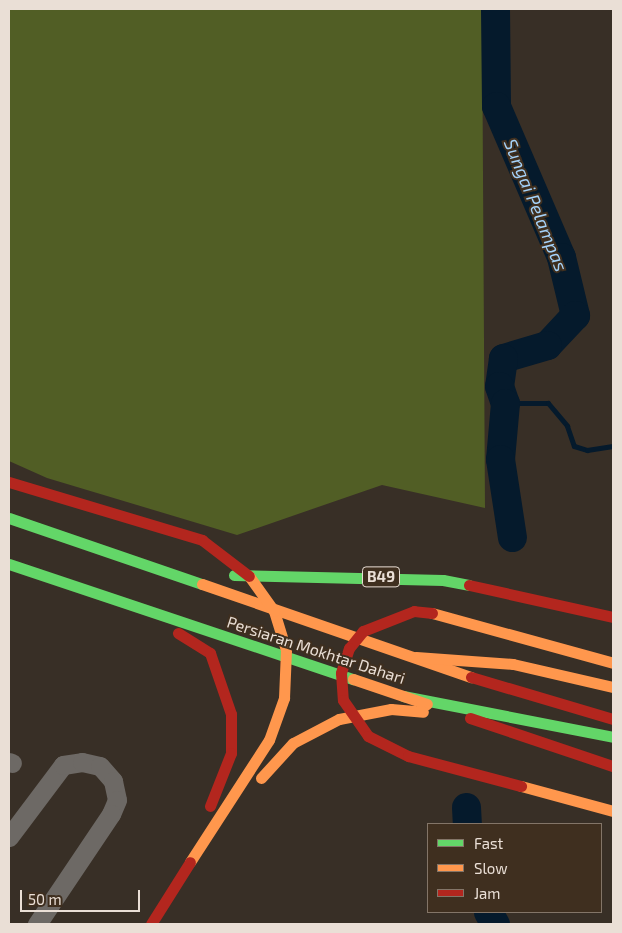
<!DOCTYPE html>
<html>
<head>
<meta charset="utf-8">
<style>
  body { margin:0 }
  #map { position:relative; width:622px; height:933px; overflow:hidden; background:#382f26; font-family:"Exo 2",sans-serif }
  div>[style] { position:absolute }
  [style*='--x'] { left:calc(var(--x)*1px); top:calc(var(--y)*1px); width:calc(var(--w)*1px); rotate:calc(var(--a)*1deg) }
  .forest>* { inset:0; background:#515e25 }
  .stream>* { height:5px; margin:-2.5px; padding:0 2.5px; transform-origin:2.5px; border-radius:2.5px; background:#051a2c }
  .river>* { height:29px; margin:-14.5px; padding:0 14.5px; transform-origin:14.5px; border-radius:14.5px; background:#051a2c }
  .street>* { height:19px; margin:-9.5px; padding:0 9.5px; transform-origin:9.5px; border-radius:9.5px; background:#6d6965 }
  .fast>* { height:11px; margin:-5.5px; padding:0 5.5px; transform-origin:5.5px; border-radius:5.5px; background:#63d668 }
  .slow>* { height:11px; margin:-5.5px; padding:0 5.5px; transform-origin:5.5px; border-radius:5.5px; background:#ff974d }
  .jam>* { height:11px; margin:-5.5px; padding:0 5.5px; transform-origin:5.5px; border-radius:5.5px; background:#b3261e }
  span { translate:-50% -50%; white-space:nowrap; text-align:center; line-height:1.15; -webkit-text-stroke:4px #3f2f1f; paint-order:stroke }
  .shield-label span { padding:1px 4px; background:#3f2f1f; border:1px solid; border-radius:4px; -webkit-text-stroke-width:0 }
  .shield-label { font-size:15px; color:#eadfd6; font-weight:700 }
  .street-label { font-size:16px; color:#eadfd6 }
  .water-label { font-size:18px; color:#a5d2f9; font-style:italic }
  .frame { position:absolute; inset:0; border:10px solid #eadfd6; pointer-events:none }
  .legend { position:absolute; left:427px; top:823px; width:175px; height:90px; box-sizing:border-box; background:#3f2f1f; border:1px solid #837568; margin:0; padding:6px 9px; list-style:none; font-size:15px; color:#eadfd6 }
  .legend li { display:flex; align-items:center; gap:10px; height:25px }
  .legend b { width:25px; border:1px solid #837568 }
  .scale { position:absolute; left:20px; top:890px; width:120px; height:22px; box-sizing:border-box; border:2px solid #eadfd6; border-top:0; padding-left:6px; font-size:15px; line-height:18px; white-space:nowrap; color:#eadfd6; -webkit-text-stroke:4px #3f2f1f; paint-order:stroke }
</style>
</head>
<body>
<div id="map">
  <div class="forest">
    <div style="clip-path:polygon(9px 9px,482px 9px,485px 508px,382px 485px,237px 535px,47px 478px,9px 461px)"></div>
  </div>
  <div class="stream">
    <div style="--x:505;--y:403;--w:43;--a:0"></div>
    <div style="--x:548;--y:403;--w:30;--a:50"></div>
    <div style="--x:567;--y:426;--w:21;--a:71"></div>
    <div style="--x:574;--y:446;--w:14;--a:17"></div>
    <div style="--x:587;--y:450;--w:26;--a:-9"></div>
  </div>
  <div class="river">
    <div style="--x:495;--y:9;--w:97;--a:89.4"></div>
    <div style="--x:496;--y:106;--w:164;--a:66.7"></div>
    <div style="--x:561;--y:257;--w:60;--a:76.4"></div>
    <div style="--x:575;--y:315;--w:41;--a:133"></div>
    <div style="--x:547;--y:345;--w:46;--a:163.5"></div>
    <div style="--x:503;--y:358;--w:28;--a:98"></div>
    <div style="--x:499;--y:386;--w:18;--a:71"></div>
    <div style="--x:505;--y:403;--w:56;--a:95.1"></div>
    <div style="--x:500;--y:459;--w:79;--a:81.3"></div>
    <div style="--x:466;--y:807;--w:17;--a:87"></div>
    <div style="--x:488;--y:912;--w:14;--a:60"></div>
  </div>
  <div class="street">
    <div style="--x:9;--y:762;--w:3;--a:18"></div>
    <div style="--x:9;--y:837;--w:90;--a:-53.1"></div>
    <div style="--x:63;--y:765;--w:19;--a:-9"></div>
    <div style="--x:82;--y:762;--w:18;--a:13"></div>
    <div style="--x:100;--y:766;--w:20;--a:49"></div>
    <div style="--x:113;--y:781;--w:19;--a:78"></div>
    <div style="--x:117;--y:800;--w:15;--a:113"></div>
    <div style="--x:111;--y:814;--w:133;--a:123.9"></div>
  </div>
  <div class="fast">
    <div style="--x:9;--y:518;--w:204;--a:18.9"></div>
    <div style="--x:9;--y:564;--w:363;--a:18.5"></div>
    <div style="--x:234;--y:575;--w:209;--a:1.4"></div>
    <div style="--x:443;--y:580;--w:26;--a:11"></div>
    <div style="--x:403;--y:696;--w:214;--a:11"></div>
  </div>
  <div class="slow">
    <div style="--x:202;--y:584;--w:285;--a:19.1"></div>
    <div style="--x:432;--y:613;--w:188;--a:15.4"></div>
    <div style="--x:416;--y:657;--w:97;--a:4.1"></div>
    <div style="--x:513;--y:664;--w:103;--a:13"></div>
    <div style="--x:353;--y:679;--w:78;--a:18.7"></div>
    <div style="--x:261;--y:778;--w:47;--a:-47.6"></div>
    <div style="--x:293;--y:743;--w:52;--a:-27.6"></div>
    <div style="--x:339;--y:719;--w:53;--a:-10.9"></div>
    <div style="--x:391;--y:709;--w:32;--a:5"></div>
    <div style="--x:521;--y:786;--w:95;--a:15.2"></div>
    <div style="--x:190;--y:862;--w:145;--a:-57.1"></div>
    <div style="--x:269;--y:740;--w:45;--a:-70.3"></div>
    <div style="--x:284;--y:698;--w:48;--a:-87.6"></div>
    <div style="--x:286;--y:650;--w:41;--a:-107.1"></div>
    <div style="--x:274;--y:611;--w:43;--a:-125.5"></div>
  </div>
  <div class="jam">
    <div style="--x:9;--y:482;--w:202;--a:16.7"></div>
    <div style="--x:202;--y:540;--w:59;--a:37.5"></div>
    <div style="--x:469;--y:585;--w:148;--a:12.5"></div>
    <div style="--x:432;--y:613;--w:18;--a:-174"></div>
    <div style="--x:414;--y:611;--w:55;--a:158.6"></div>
    <div style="--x:363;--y:631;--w:22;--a:129"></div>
    <div style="--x:349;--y:648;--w:26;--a:108"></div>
    <div style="--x:341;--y:673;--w:27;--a:86"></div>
    <div style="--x:343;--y:700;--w:44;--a:55.2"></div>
    <div style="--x:368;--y:736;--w:45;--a:26.6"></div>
    <div style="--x:408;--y:756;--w:117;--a:14.9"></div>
    <div style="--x:178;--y:633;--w:38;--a:32"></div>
    <div style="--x:210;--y:653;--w:65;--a:71"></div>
    <div style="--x:231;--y:714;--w:39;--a:90"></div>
    <div style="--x:231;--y:753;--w:57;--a:111.6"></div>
    <div style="--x:471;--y:677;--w:148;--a:16.5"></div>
    <div style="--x:470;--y:718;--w:151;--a:18.6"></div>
    <div style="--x:151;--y:924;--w:73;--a:-57.8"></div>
  </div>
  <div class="shield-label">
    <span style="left:381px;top:577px">B49</span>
  </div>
  <div class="street-label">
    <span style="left:316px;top:650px;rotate:18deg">Persiaran Mokhtar Dahari</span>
  </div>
  <div class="water-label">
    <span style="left:536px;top:205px;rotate:68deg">Sungai Pelampas</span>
  </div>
  <div class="frame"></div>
  <ul class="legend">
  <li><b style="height:6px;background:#63d668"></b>Fast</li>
  <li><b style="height:6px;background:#ff974d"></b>Slow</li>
  <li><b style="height:6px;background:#b3261e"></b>Jam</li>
  </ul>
  <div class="scale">50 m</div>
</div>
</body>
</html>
